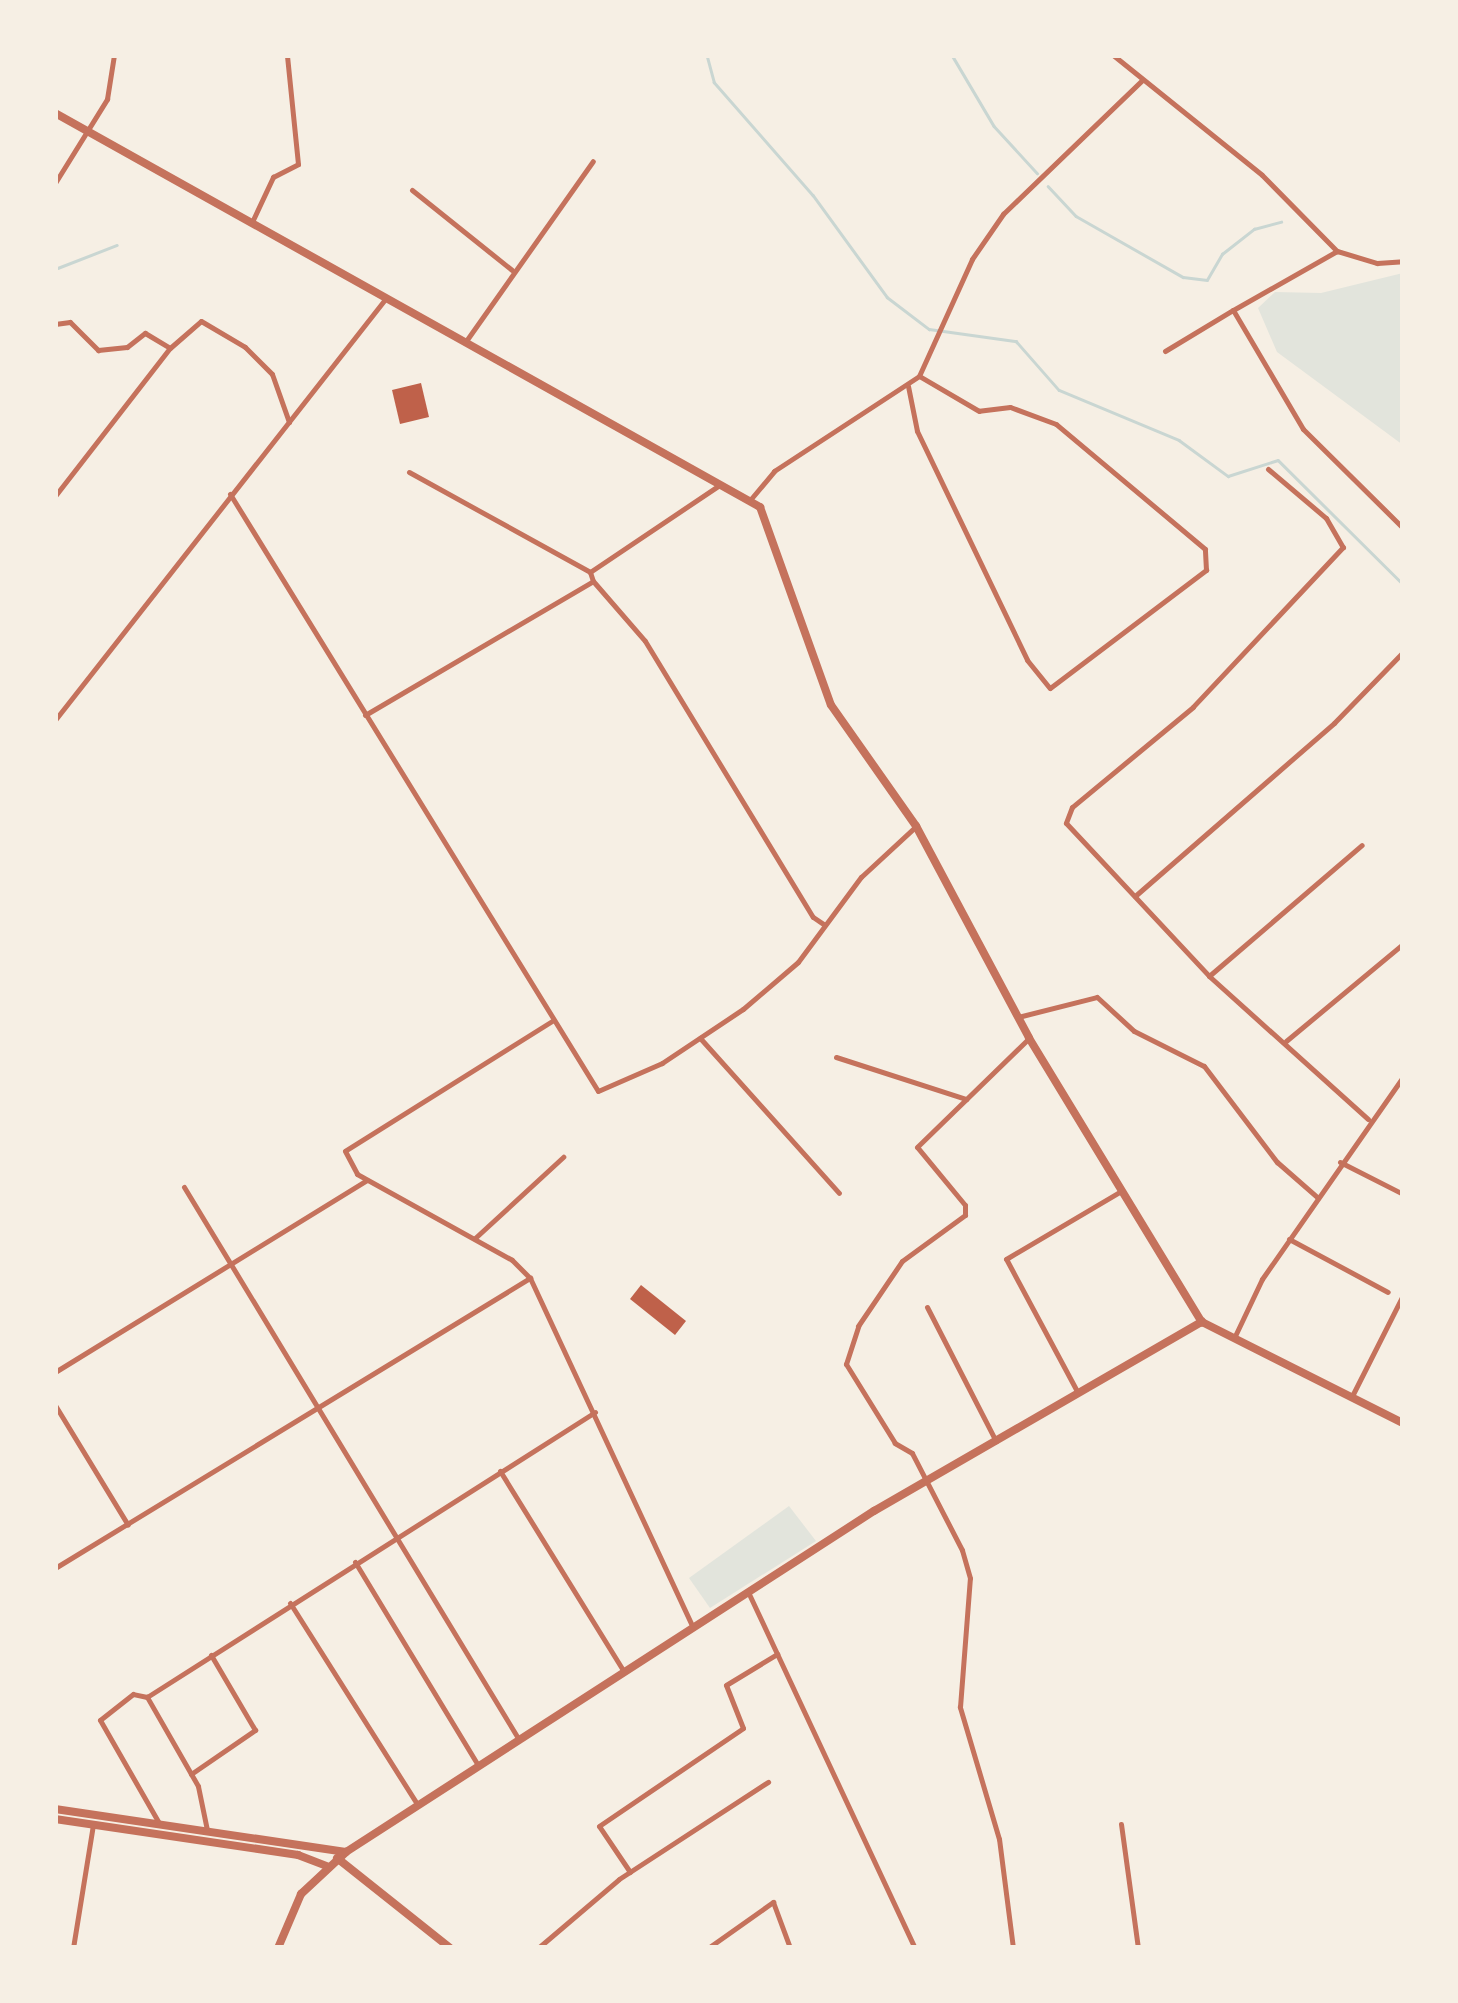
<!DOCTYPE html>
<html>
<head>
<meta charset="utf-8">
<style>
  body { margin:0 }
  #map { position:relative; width:1458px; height:2003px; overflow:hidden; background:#f6efe4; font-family:"Open Sans",sans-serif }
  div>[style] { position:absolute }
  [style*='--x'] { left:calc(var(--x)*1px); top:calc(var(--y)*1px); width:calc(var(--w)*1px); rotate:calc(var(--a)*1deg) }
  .green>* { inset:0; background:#e2e4dc }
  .stream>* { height:2.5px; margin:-1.25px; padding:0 1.25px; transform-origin:1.25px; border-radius:1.25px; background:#c9d6d2 }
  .building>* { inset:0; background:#bf614a }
  .minor>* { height:5px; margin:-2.5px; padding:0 2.5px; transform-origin:2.5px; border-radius:2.5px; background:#c5725c }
  .tertiary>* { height:8px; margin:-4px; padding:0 4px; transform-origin:4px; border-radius:4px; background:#c5725c }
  span { translate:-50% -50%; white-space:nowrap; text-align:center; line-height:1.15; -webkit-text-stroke:10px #f6efe4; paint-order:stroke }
  .frame { position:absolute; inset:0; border:58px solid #f6efe4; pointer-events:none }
</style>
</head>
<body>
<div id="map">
  <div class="green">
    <div style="clip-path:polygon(1403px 273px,1403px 445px,1277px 352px,1258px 308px,1275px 292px,1321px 293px)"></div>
    <div style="clip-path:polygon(789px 1506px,816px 1541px,710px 1608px,689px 1578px)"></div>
  </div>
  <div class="stream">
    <div style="--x:707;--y:55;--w:28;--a:75"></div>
    <div style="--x:714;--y:82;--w:150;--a:48.8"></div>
    <div style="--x:813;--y:195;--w:126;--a:54"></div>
    <div style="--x:887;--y:297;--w:53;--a:37.3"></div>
    <div style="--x:929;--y:329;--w:88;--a:7.9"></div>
    <div style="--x:1016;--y:341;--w:65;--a:48.7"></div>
    <div style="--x:1059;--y:390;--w:130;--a:22.6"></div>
    <div style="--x:1179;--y:440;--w:61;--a:36.3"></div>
    <div style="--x:1228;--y:476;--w:52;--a:-17.7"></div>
    <div style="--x:1278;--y:460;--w:176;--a:44.8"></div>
    <div style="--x:952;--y:55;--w:82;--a:59.4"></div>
    <div style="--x:994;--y:126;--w:64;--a:47.5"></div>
    <div style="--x:1048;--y:186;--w:41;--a:47"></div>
    <div style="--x:1076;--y:216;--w:123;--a:29.7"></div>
    <div style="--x:1183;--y:277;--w:24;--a:7"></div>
    <div style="--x:1207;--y:280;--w:30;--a:-60"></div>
    <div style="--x:1222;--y:254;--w:41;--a:-38"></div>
    <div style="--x:1254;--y:229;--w:28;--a:-15"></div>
    <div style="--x:55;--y:269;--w:66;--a:-21.2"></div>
  </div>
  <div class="building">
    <div style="clip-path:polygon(421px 383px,429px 417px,400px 424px,392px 390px)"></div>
    <div style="clip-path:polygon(641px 1285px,686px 1321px,675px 1335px,630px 1299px)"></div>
  </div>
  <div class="minor">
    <div style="--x:1113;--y:55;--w:191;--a:38.8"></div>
    <div style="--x:1262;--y:175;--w:107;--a:45.4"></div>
    <div style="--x:1337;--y:251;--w:42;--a:16.7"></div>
    <div style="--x:1377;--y:263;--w:26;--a:-4"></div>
    <div style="--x:55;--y:183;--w:99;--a:-58.2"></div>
    <div style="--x:107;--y:99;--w:45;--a:-81"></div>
    <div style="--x:412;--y:190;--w:128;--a:38.7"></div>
    <div style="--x:252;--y:222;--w:50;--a:-65"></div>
    <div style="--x:273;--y:177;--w:28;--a:-27"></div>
    <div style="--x:298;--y:164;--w:110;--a:-95.8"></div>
    <div style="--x:1337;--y:251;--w:120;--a:150.4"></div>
    <div style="--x:1233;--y:310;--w:138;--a:59.5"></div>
    <div style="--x:1303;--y:429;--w:141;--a:44.7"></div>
    <div style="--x:55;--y:324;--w:15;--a:-8"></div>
    <div style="--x:70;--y:322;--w:40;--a:45"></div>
    <div style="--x:98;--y:350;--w:29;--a:-6"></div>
    <div style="--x:127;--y:347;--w:23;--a:-38"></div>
    <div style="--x:145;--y:333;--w:29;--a:31"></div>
    <div style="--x:466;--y:341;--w:220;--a:-54.8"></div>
    <div style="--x:1165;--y:351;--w:79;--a:-31.1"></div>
    <div style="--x:908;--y:386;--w:46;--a:78.7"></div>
    <div style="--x:917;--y:431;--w:254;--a:64.3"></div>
    <div style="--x:1027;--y:660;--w:36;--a:51"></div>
    <div style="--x:1050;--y:688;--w:196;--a:-37.1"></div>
    <div style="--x:1206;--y:570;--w:21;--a:-93"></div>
    <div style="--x:1205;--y:549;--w:194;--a:-140"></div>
    <div style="--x:1056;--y:424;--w:49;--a:-159.7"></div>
    <div style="--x:1010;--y:407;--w:31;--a:173"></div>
    <div style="--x:979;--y:411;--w:69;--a:-149.7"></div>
    <div style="--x:1268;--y:469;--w:76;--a:40.2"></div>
    <div style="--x:1326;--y:518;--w:34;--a:60"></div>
    <div style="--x:1343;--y:547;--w:219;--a:133.2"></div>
    <div style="--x:1193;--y:707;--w:157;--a:140.4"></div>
    <div style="--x:1072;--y:807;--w:17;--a:111"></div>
    <div style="--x:1066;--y:823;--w:209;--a:46.9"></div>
    <div style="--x:1209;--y:976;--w:214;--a:42"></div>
    <div style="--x:409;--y:472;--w:207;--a:28.9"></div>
    <div style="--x:590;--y:572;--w:9;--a:72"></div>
    <div style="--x:230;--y:494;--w:701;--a:58.35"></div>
    <div style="--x:598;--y:1091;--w:70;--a:-23.6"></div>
    <div style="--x:662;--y:1063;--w:97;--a:-33.7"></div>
    <div style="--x:743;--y:1009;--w:72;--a:-40.5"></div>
    <div style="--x:798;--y:962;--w:106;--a:-53.5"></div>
    <div style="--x:861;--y:877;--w:75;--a:-42.8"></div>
    <div style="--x:55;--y:496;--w:187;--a:-52.2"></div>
    <div style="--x:170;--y:348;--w:41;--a:-41.1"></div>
    <div style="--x:201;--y:321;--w:51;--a:30.6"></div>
    <div style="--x:245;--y:347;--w:38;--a:45"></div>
    <div style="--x:272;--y:374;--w:51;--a:70.5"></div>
    <div style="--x:750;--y:500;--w:38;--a:-50"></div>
    <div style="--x:774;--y:471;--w:173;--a:-33.2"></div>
    <div style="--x:919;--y:376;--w:128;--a:-65.6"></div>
    <div style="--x:972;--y:259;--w:55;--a:-55.4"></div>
    <div style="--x:1003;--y:214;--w:192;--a:-43.9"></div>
    <div style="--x:590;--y:572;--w:154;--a:-33.9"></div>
    <div style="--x:365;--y:715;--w:264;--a:-30.4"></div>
    <div style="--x:593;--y:581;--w:79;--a:49.1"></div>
    <div style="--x:645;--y:641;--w:323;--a:58.7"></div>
    <div style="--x:813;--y:917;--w:14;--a:34"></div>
    <div style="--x:55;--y:720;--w:536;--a:-51.89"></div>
    <div style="--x:1135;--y:896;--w:264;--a:-41"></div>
    <div style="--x:1334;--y:723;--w:99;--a:-45.8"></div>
    <div style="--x:1209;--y:976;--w:201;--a:-40.6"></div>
    <div style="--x:1018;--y:1017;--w:81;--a:-14.2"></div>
    <div style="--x:1097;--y:997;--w:50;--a:42.6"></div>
    <div style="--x:1134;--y:1031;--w:78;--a:26.6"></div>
    <div style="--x:1204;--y:1066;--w:121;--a:52.8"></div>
    <div style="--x:1277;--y:1162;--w:53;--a:41.2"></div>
    <div style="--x:552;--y:1021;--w:244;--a:147.9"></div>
    <div style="--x:345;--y:1151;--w:26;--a:62"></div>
    <div style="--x:357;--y:1174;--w:177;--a:29"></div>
    <div style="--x:512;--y:1260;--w:25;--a:45"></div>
    <div style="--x:530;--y:1278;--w:386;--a:65"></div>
    <div style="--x:700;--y:1038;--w:208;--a:48.1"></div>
    <div style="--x:1286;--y:1041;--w:152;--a:-39.7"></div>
    <div style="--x:836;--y:1057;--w:137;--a:17.9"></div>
    <div style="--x:1340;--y:1162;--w:71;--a:26.9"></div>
    <div style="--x:184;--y:1187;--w:644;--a:58.78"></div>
    <div style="--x:475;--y:1238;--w:120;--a:-42.6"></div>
    <div style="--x:1289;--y:1239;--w:112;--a:28.2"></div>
    <div style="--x:927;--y:1307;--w:151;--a:62.8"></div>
    <div style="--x:1234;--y:1338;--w:65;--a:-64.6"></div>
    <div style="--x:1262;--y:1279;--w:246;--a:-55.1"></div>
    <div style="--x:55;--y:1372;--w:366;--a:-31.6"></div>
    <div style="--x:1078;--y:1393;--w:152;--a:-118.2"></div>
    <div style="--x:1006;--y:1259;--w:134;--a:-30.6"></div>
    <div style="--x:1352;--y:1396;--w:113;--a:-63.2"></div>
    <div style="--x:55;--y:1405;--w:140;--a:58.7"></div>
    <div style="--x:500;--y:1471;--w:236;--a:58.3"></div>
    <div style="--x:355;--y:1562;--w:237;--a:58.8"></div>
    <div style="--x:55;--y:1568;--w:557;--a:-31.41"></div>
    <div style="--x:749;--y:1594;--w:391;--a:64.9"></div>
    <div style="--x:290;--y:1603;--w:238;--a:57.7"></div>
    <div style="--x:147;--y:1697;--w:14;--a:-168"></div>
    <div style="--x:133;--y:1694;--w:42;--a:141.8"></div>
    <div style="--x:100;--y:1720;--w:119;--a:60.2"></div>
    <div style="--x:191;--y:1774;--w:78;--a:-34.5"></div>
    <div style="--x:255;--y:1730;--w:87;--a:-120.4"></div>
    <div style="--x:1121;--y:1824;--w:125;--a:82.2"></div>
    <div style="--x:207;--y:1830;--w:45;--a:-101.6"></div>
    <div style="--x:198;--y:1786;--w:103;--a:-119.8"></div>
    <div style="--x:147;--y:1697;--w:531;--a:-32.46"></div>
    <div style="--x:630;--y:1872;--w:55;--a:-124"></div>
    <div style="--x:599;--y:1826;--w:174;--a:-34.2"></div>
    <div style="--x:743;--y:1728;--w:46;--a:-111.6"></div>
    <div style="--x:726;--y:1685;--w:60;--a:-31.3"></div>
    <div style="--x:73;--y:1948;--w:126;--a:-80.8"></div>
    <div style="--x:538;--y:1948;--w:106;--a:-40.4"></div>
    <div style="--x:619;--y:1879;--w:178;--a:-33.1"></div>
    <div style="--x:708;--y:1948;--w:80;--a:-35.3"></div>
    <div style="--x:773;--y:1902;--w:49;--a:69.7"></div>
    <div style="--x:1013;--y:1948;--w:110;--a:-97.3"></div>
    <div style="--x:999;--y:1839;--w:138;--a:-106.5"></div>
    <div style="--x:960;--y:1707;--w:129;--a:-85.6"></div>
    <div style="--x:970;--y:1578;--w:29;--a:-106"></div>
    <div style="--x:962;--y:1550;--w:109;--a:-117.3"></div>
    <div style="--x:912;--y:1453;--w:20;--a:-150"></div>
    <div style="--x:895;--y:1443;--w:93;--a:-121.8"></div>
    <div style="--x:846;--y:1364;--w:40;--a:-72"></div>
    <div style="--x:858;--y:1326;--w:78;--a:-55.9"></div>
    <div style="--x:902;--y:1261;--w:78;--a:-36.1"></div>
    <div style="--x:965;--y:1215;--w:10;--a:-90"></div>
    <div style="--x:965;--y:1205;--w:75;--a:-129.6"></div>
    <div style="--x:917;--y:1147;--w:156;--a:-44.2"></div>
  </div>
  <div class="tertiary">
    <div style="--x:55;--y:113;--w:808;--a:29.2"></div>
    <div style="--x:760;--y:507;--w:210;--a:70.3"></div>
    <div style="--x:831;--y:705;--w:148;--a:54.9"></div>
    <div style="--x:916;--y:826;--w:240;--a:61.9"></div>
    <div style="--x:1029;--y:1038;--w:333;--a:58.7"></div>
    <div style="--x:1202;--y:1322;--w:225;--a:26.7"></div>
    <div style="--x:55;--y:1809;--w:294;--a:8.4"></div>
    <div style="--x:55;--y:1819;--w:246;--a:8.4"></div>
    <div style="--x:298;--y:1855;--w:31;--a:21"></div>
    <div style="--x:337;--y:1858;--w:144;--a:38.5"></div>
    <div style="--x:278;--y:1948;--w:59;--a:-66.9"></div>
    <div style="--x:301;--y:1894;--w:62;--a:-43"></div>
    <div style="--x:346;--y:1852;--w:629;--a:-32.86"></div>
    <div style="--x:874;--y:1511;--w:379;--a:-30"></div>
  </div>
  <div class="frame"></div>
</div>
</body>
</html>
